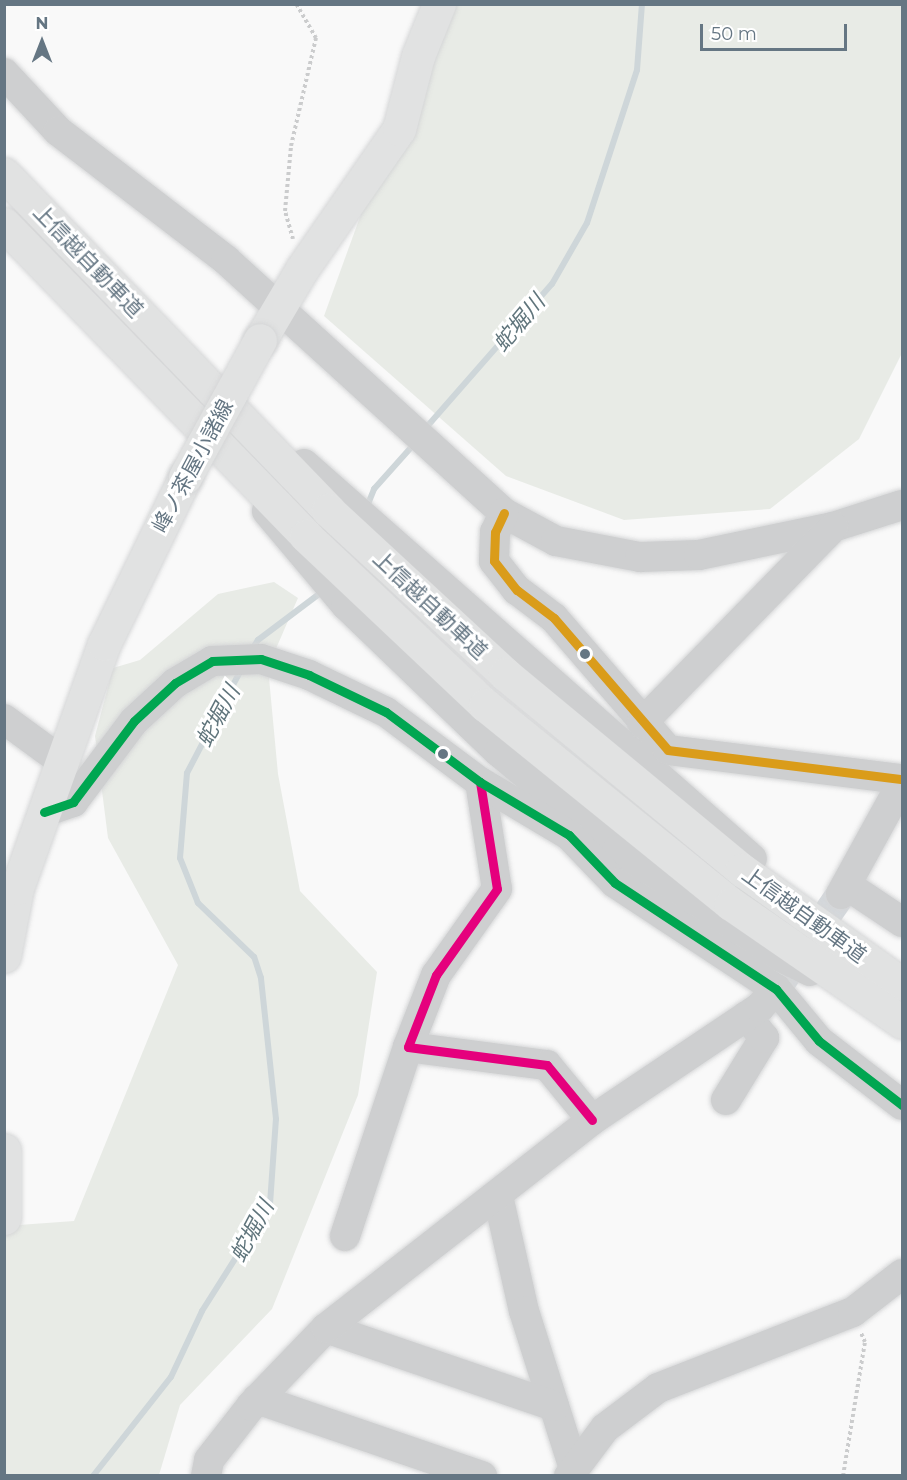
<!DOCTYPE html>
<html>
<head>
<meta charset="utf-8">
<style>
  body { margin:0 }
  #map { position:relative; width:907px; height:1480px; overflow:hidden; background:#f9f9f9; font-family:Montserrat,"Noto Sans JP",sans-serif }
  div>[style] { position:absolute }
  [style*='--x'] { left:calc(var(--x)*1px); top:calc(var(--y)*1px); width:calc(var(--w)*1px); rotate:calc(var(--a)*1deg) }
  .green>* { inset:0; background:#e8ebe6 }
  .stream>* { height:6px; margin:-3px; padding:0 3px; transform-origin:3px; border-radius:3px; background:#ced6d9 }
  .minor-tunnel>* { height:30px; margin-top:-15px; transform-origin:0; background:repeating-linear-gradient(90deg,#d4d8dc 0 30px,transparent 0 45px) }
  .path>* { height:4px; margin-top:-2px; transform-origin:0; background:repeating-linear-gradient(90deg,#cbcccd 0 3px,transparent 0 6px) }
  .roads { filter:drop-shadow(0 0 2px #d5d6d7) drop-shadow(0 0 2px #d5d6d7) }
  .minor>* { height:30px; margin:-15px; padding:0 15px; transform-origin:15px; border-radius:15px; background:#cecfd0 }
  .major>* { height:33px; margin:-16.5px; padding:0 16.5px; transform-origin:16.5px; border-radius:16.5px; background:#e1e2e2 }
  .highway>* { height:33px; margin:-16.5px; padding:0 16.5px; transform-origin:16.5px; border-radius:16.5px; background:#e1e2e2 }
  .bridges { filter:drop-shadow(0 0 2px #d5d6d7) drop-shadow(0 0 2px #d5d6d7) }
  .major-bridge>* { height:33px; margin:-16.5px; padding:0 16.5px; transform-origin:16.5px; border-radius:16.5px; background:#e1e2e2 }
  .bus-1>* { height:9px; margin:-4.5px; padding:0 4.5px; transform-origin:4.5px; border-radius:4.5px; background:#da9c1a }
  .bus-2>* { height:9px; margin:-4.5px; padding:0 4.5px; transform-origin:4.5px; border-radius:4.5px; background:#e5007d }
  .bus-3>* { height:9px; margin:-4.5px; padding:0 4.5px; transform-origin:4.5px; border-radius:4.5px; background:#00a651 }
  .dots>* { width:16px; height:16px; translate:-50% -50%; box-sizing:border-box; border:3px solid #fff; border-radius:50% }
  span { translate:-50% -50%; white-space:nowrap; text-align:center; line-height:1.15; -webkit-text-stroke:6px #fff; paint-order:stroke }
  .street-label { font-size:21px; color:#657683 }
  .water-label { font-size:22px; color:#60757c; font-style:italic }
  .frame { position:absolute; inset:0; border:6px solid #657683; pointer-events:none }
  .north { position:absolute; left:12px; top:12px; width:60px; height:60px; -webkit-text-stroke:4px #fff; paint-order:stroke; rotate:0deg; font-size:16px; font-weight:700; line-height:24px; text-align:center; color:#657683 }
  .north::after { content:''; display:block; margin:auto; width:21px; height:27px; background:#657683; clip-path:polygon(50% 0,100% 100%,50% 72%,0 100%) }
  .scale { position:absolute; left:700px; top:24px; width:147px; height:27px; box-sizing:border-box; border:3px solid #657683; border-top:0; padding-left:8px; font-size:18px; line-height:21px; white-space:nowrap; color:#657683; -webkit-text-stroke:4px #fff; paint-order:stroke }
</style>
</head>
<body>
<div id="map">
  <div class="green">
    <div style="clip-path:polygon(437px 5px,902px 5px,902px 353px,859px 439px,770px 509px,624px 520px,506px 476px,324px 316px)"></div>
    <div style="clip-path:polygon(274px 582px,298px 598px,268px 667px,278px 774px,300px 891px,377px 972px,358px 1095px,272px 1309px,180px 1405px,159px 1475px,5px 1476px,5px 1226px,74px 1221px,178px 965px,108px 838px,95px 736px,113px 668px,140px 660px,218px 594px)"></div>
  </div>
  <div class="stream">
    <div style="--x:424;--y:430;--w:194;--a:-48.8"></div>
    <div style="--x:552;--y:284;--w:70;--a:-60.2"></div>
    <div style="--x:587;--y:223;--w:161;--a:-71.9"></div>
    <div style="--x:637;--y:70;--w:66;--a:-85.7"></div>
    <div style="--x:366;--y:509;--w:22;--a:-68"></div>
    <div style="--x:374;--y:489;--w:62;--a:-48.3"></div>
    <div style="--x:251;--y:651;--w:13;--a:-58"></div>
    <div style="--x:258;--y:640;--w:81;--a:-37"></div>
    <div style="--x:93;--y:1476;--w:126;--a:-51.8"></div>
    <div style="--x:171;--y:1377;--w:73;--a:-64.8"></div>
    <div style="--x:202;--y:1311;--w:127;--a:-57.6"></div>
    <div style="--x:270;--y:1204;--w:85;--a:-86"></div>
    <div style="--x:276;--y:1119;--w:142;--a:-96.1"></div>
    <div style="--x:261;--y:978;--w:22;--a:-108"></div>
    <div style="--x:254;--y:957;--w:78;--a:-136"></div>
    <div style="--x:198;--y:903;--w:48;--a:-111.8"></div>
    <div style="--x:180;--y:858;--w:85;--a:-85.3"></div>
    <div style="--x:187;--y:773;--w:119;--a:-62.4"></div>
  </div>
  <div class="minor-tunnel">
    <div style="--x:776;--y:989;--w:115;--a:-55.6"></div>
  </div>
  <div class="path">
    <div style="--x:293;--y:239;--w:29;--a:-106"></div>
    <div style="--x:285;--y:211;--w:65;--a:-84.7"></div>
    <div style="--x:291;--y:146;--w:111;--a:-77"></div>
    <div style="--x:316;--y:38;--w:39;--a:-120"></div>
    <div style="--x:843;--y:1476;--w:136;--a:-80.7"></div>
    <div style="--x:865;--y:1342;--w:10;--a:-114"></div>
  </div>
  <div class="roads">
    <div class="minor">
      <div style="--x:4;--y:73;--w:79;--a:47"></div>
      <div style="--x:58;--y:131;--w:212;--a:37.5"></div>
      <div style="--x:226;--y:260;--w:376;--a:42.3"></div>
      <div style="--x:504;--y:513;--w:59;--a:28.3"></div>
      <div style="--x:556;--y:541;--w:86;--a:10.8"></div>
      <div style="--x:640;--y:557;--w:59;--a:-1.9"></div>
      <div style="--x:699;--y:555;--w:137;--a:-11.8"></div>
      <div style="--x:833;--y:527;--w:72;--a:-17.7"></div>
      <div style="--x:304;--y:464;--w:597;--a:41.4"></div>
      <div style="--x:267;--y:511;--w:123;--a:50"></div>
      <div style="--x:346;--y:605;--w:212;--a:43.9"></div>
      <div style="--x:499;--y:752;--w:153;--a:39.7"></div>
      <div style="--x:617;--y:850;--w:148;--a:35.4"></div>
      <div style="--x:738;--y:936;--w:80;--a:25.9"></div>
      <div style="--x:504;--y:513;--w:21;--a:115"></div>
      <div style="--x:495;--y:532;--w:29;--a:92"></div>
      <div style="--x:494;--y:561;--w:37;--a:52"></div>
      <div style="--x:517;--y:590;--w:46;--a:37.1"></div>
      <div style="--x:554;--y:618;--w:174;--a:49.2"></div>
      <div style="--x:668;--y:750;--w:236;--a:7.1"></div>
      <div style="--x:4;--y:719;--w:73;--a:36.1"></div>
      <div style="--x:642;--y:723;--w:274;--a:-45.7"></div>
      <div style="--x:480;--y:782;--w:108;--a:81"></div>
      <div style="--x:497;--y:889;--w:105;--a:125.3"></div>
      <div style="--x:436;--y:975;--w:77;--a:111.3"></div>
      <div style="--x:408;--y:1047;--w:140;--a:7.4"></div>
      <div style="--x:547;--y:1065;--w:71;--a:50.7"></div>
      <div style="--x:44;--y:812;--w:31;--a:-19"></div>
      <div style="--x:73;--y:802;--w:101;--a:-53"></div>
      <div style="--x:134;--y:721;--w:56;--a:-42.8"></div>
      <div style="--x:175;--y:683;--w:43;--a:-30.7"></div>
      <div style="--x:212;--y:661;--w:49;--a:-2.3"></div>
      <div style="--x:261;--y:659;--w:51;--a:18.4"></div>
      <div style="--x:309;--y:675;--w:85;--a:25.7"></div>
      <div style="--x:386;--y:712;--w:117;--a:36.7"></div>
      <div style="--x:480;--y:782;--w:104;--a:30.8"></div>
      <div style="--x:569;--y:835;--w:66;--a:46.2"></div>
      <div style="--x:615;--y:883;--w:193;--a:33.4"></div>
      <div style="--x:776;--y:989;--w:67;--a:50.4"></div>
      <div style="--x:819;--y:1041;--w:105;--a:37.6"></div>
      <div style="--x:848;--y:886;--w:65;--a:33.7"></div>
      <div style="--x:841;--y:894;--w:127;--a:-61.2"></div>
      <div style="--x:726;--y:1100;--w:73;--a:-58.5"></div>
      <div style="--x:764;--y:1038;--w:28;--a:-128"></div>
      <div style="--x:498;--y:1196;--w:118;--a:77.3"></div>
      <div style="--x:524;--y:1311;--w:166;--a:72.4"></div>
      <div style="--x:345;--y:1236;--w:199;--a:-71.6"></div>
      <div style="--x:326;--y:1328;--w:241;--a:18.9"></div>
      <div style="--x:257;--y:1399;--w:238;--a:18.9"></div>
      <div style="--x:206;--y:1476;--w:16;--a:-79"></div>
      <div style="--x:209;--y:1460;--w:68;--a:-52.1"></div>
      <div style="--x:251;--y:1406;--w:108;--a:-46.1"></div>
      <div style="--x:326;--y:1328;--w:338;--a:-38"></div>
      <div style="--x:592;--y:1120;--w:202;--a:-33.9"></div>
      <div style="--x:760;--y:1007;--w:24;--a:-48"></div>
      <div style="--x:569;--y:1476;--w:60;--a:-53.1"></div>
      <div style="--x:605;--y:1428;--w:66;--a:-37"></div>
      <div style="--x:658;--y:1388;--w:209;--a:-21.3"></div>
      <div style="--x:853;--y:1312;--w:62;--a:-37.8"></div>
    </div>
    <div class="major">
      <div style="--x:260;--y:340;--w:82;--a:-59.4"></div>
      <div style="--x:302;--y:269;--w:170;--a:-55.3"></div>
      <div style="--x:399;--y:129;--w:75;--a:-75.4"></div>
      <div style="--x:418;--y:56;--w:56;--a:-68"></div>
      <div style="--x:4;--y:956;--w:69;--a:-79.2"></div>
      <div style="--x:17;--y:888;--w:259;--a:-70.4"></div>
      <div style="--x:104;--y:644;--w:186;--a:-64.1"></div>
      <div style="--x:4;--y:1150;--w:68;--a:90"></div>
    </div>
    <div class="highway">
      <div style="--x:4;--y:174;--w:467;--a:46"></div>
      <div style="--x:328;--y:510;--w:241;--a:42.8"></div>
      <div style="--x:505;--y:674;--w:308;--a:39.6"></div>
      <div style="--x:742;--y:870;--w:196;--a:35.5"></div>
      <div style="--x:4;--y:224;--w:434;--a:45.9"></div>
      <div style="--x:306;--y:536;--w:246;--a:43.4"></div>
      <div style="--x:485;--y:705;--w:316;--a:39"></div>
      <div style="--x:731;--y:904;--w:208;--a:34.6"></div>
    </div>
  </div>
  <div class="bridges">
    <div class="major-bridge">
      <div style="--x:185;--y:477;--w:156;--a:-61.3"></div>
    </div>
  </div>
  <div class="bus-1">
    <div style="--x:504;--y:513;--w:21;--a:115"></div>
    <div style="--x:495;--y:532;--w:29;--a:92"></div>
    <div style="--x:494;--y:561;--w:37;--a:52"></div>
    <div style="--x:517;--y:590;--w:46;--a:37.1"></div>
    <div style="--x:554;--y:618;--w:174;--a:49.2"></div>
    <div style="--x:668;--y:750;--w:236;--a:7.1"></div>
  </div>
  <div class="bus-2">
    <div style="--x:480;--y:782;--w:108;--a:81"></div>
    <div style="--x:497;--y:889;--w:105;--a:125.3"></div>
    <div style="--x:436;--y:975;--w:77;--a:111.3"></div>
    <div style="--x:408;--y:1047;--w:140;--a:7.4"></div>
    <div style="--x:547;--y:1065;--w:71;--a:50.7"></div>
  </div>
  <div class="bus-3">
    <div style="--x:44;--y:812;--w:31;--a:-19"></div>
    <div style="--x:73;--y:802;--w:101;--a:-53"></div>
    <div style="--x:134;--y:721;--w:56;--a:-42.8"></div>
    <div style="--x:175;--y:683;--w:43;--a:-30.7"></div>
    <div style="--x:212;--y:661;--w:49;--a:-2.3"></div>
    <div style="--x:261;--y:659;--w:51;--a:18.4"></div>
    <div style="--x:309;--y:675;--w:85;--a:25.7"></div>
    <div style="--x:386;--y:712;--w:117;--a:36.7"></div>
    <div style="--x:480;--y:782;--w:104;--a:30.8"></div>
    <div style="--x:569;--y:835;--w:66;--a:46.2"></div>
    <div style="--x:615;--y:883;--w:193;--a:33.4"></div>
    <div style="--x:776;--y:989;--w:67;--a:50.4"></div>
    <div style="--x:819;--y:1041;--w:105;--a:37.6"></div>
  </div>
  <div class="dots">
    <div style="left:585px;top:654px;background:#657683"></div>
    <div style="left:443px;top:754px;background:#657683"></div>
  </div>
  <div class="street-label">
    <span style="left:88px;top:261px;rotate:46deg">上信越自動車道</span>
    <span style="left:193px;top:466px;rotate:-62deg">峰ノ茶屋小諸線</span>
    <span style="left:430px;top:605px;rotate:43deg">上信越自動車道</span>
    <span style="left:804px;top:915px;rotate:36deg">上信越自動車道</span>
  </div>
  <div class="water-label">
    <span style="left:519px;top:323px;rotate:-50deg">蛇堀川</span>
    <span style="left:218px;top:716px;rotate:-62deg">蛇堀川</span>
    <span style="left:252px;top:1231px;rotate:-62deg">蛇堀川</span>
  </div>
  <div class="frame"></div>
  <div class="north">N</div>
  <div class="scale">50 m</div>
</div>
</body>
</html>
